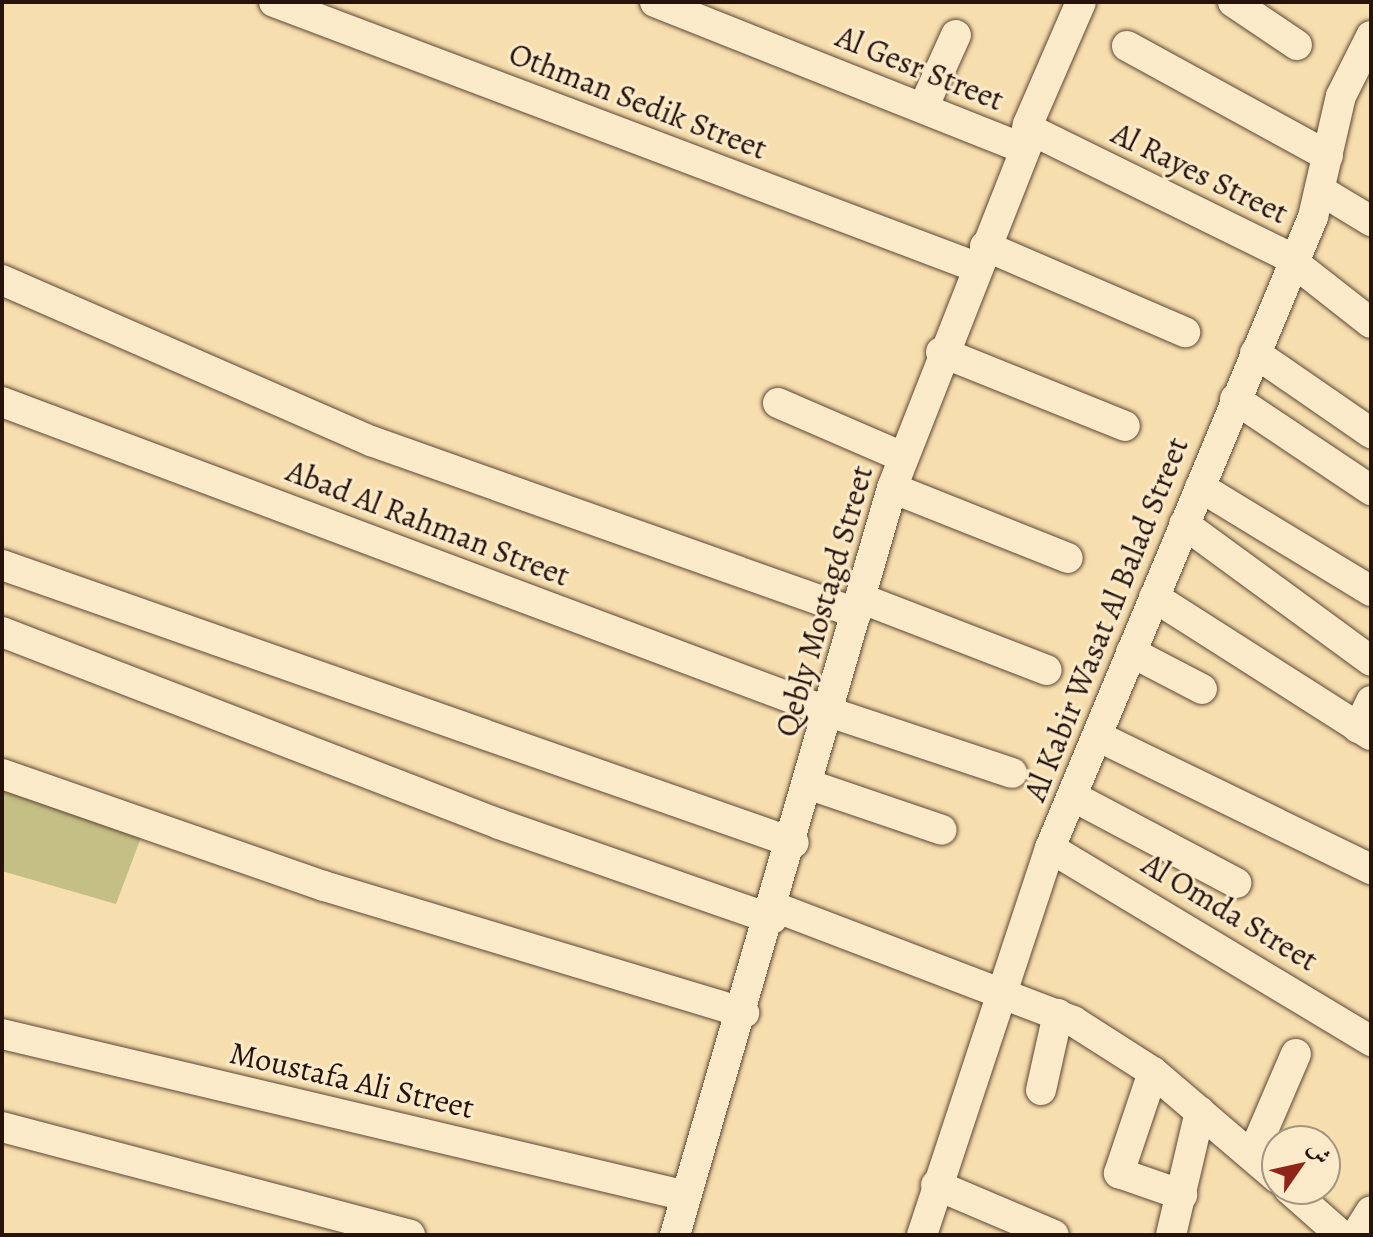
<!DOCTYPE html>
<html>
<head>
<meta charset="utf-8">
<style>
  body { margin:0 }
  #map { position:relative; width:1373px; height:1237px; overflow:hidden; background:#f7deae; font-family:Alegreya,Amiri,serif }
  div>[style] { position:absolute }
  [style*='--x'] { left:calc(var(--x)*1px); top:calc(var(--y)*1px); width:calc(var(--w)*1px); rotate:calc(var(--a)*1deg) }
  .green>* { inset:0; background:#c4bf85 }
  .roads { filter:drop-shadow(0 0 2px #5c4634) drop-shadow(0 0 2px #5c4634) }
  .minor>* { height:30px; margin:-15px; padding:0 15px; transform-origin:15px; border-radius:15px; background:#faeaca }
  span { translate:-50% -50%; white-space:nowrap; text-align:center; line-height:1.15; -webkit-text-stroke:6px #faeaca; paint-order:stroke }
  .street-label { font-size:32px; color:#28130c }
  .frame { position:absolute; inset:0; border:4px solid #28130c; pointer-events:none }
  .north { position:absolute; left:1261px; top:1125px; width:80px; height:80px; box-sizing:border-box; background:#faeaca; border:2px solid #a6947e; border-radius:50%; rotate:56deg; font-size:22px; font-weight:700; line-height:32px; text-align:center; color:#28130c }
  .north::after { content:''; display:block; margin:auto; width:28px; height:36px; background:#8f2418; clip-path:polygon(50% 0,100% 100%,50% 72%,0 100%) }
</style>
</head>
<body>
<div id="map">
  <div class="green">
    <div style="clip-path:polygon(2px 782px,145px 827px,116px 904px,2px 871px)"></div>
  </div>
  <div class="roads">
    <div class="minor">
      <div style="--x:274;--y:2;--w:750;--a:20.68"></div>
      <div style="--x:655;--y:2;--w:398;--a:21.7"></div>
      <div style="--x:1233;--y:2;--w:77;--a:33.9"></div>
      <div style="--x:1127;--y:46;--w:229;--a:28.7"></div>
      <div style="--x:923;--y:108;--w:80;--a:-65.7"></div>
      <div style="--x:1027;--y:128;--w:285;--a:26.2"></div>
      <div style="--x:1283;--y:254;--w:112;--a:38.1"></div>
      <div style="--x:1320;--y:190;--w:60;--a:31.3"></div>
      <div style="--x:985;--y:246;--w:218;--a:23.3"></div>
      <div style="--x:2;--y:280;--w:403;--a:23.6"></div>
      <div style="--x:371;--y:441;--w:515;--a:19.53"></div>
      <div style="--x:941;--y:352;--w:198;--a:21.9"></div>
      <div style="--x:1255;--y:353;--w:141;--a:34.6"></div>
      <div style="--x:1235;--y:399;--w:164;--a:33.8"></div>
      <div style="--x:2;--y:402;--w:883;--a:20.55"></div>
      <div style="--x:829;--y:712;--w:193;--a:18.4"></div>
      <div style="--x:778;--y:403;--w:136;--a:23.4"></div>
      <div style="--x:1200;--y:487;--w:200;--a:31.3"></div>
      <div style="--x:892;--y:488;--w:189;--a:21.7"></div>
      <div style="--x:1184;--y:524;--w:232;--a:36.2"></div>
      <div style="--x:2;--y:565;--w:839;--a:19.34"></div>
      <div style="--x:1154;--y:597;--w:257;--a:32.5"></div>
      <div style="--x:860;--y:598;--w:200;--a:21.1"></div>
      <div style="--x:2;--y:632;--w:533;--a:21.12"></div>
      <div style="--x:499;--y:824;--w:289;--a:19.2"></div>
      <div style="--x:1131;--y:652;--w:80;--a:27.5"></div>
      <div style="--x:1358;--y:728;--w:30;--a:-64"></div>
      <div style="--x:1097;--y:736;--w:305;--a:25.9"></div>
      <div style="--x:2;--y:774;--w:341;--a:19.2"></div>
      <div style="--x:324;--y:886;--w:439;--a:16.8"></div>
      <div style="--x:810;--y:785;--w:139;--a:18.8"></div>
      <div style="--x:1072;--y:796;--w:186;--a:27.9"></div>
      <div style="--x:1050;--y:848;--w:375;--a:31"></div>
      <div style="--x:775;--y:907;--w:319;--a:20.9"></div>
      <div style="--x:1073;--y:1021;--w:95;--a:32.5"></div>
      <div style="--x:1153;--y:1072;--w:163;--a:40.5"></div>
      <div style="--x:2;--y:1034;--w:703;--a:13.32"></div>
      <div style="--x:1153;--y:1072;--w:107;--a:108.6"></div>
      <div style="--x:1119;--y:1173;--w:67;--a:19.2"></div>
      <div style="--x:1041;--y:1090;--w:78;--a:-77.4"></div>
      <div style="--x:2;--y:1127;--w:422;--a:14.8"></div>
      <div style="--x:1252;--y:1156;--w:111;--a:-66.7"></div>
      <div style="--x:936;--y:1185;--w:128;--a:23"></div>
      <div style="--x:1289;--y:1189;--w:69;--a:41.5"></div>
      <div style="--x:675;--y:1235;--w:778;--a:-73.8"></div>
      <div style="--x:892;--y:488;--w:369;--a:-68.5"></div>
      <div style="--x:1027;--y:145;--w:21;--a:-87"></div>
      <div style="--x:1028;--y:124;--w:133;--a:-66.5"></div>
      <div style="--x:922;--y:1235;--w:408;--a:-71.7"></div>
      <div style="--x:1050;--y:848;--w:684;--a:-67.37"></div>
      <div style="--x:1313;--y:217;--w:124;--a:-77"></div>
      <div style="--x:1341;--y:96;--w:67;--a:-63.4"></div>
      <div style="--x:1171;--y:1235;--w:127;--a:-76.8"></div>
      <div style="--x:1356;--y:1235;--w:28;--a:-58"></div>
    </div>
  </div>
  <div class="street-label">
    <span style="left:920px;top:68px;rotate:22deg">Al Gesr Street</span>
    <span style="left:638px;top:101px;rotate:21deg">Othman Sedik Street</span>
    <span style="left:1200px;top:173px;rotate:26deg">Al Rayes Street</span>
    <span style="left:428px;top:523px;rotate:21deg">Abad Al Rahman Street</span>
    <span style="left:824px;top:601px;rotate:-74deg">Qebly Mostagd Street</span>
    <span style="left:1106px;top:619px;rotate:-68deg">Al Kabir Wasat Al Balad Street</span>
    <span style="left:1230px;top:912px;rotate:31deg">Al Omda Street</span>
    <span style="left:352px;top:1080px;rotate:13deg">Moustafa Ali Street</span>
  </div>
  <div class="frame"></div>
  <div class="north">ش</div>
</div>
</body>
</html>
